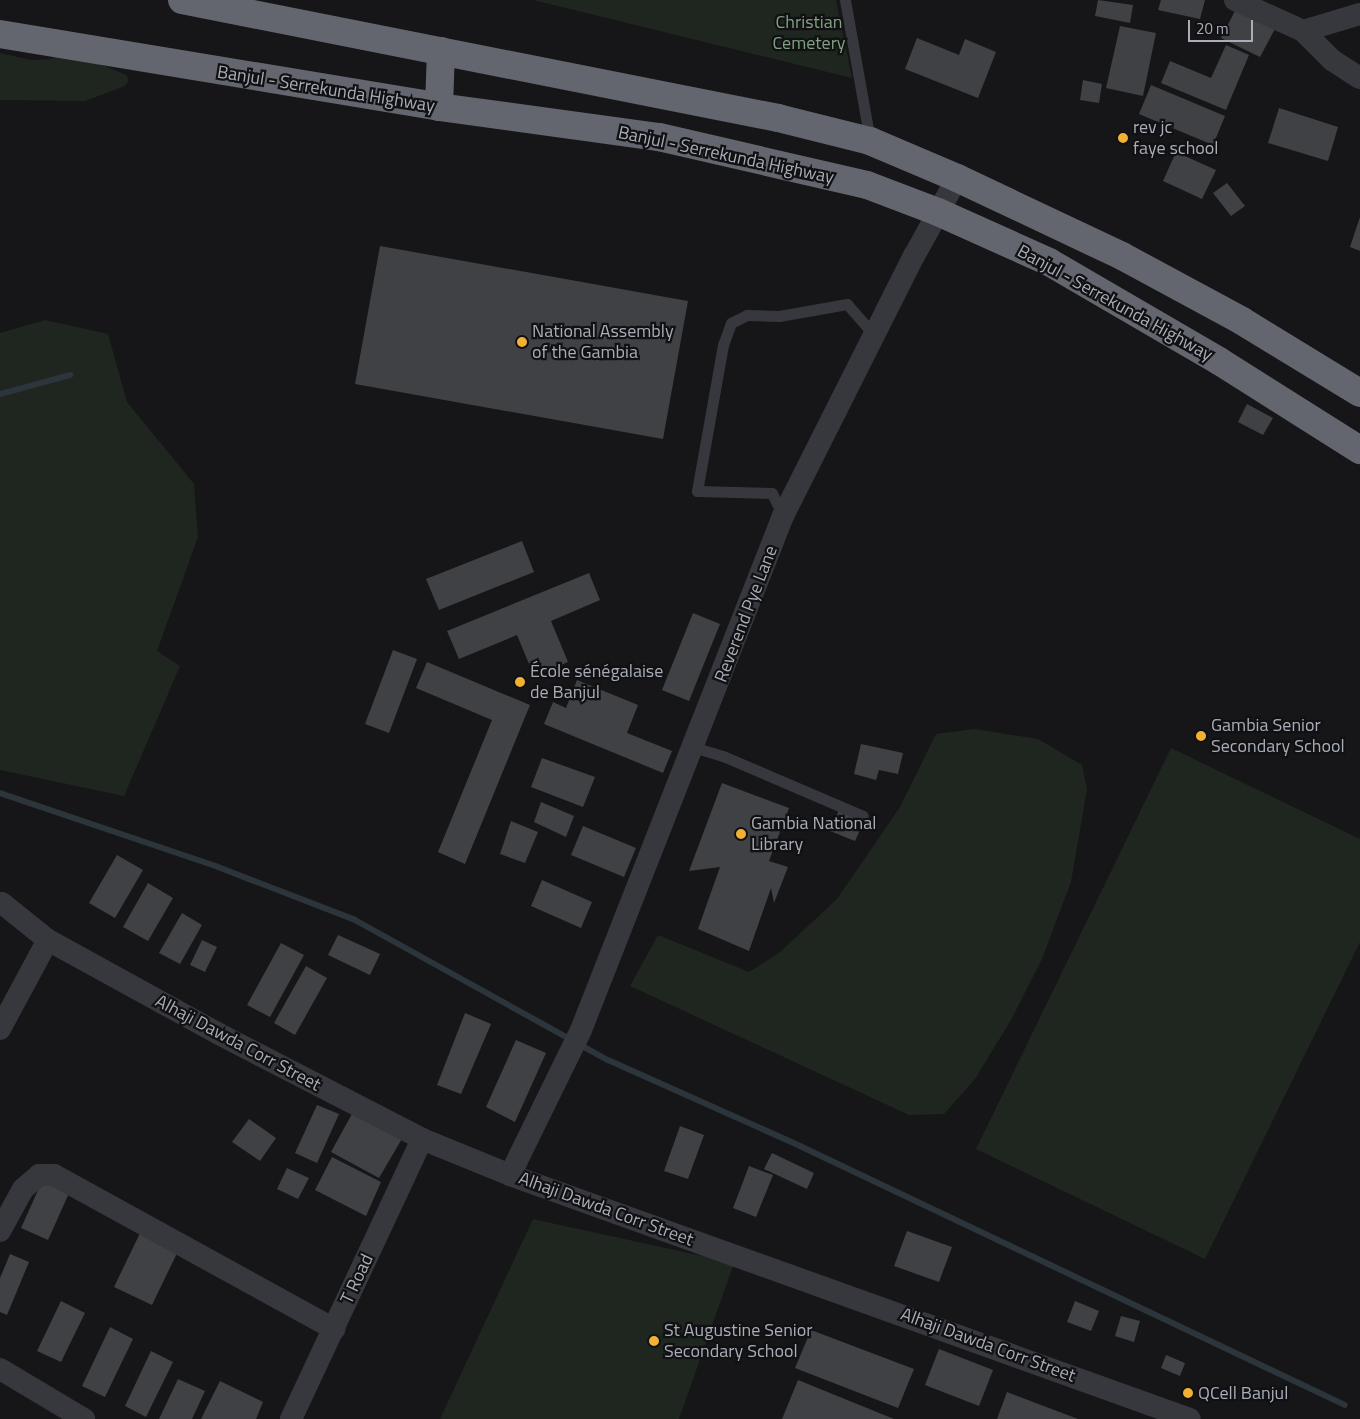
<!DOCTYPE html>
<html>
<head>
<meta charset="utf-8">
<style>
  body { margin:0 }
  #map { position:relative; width:1360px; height:1419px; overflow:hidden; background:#161618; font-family:"Titillium Web",sans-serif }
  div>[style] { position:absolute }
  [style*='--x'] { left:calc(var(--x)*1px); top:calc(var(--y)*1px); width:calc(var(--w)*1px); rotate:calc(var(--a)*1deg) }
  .green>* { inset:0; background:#1e261f }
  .stream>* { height:6px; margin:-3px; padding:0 3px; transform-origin:3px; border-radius:3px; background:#2c353c }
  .building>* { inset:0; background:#404145 }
  .lane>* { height:11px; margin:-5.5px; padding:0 5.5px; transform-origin:5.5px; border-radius:5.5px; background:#37383d }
  .street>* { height:22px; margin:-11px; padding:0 11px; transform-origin:11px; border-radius:11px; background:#37383d }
  .highway>* { height:28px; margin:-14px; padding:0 14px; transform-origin:14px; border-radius:14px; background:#63666e }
  .dots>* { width:14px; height:14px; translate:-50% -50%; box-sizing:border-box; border:2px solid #111113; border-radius:50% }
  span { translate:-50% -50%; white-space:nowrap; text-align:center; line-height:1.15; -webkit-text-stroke:4.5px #111113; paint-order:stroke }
  .park-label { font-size:18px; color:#7fa381 }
  .street-label { font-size:18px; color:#a8adb8 }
  .poi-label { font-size:18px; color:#a8adb8 }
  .left { translate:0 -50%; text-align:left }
  .scale { position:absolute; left:1188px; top:20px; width:65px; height:22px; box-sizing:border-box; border:2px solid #a8adb8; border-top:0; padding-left:6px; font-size:15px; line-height:18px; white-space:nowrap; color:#a8adb8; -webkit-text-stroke:4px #111113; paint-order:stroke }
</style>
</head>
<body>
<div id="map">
  <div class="green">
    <div style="clip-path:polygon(533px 0,836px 0,852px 78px)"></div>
    <div style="clip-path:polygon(0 53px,31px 60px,51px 59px,64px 54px,78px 55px,126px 75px,129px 80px,125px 86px,85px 101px,0 100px)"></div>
    <div style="clip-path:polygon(45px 320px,108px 334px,127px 402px,194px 484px,198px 537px,157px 651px,180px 666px,124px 796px,0 770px,0 333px)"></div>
    <div style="clip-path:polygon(974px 729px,1038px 739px,1082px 765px,1087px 789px,1071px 882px,1042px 959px,1011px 1020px,975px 1079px,944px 1114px,909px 1115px,630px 986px,658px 935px,749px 972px,779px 953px,837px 899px,900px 807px,936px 734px)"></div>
    <div style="clip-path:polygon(1171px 748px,1360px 839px,1360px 942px,1205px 1259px,976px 1149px)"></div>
    <div style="clip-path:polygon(533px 1219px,734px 1263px,679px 1419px,440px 1419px)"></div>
  </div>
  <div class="stream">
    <div style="--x:0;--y:394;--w:73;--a:-15.2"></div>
    <div style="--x:0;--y:793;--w:230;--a:18.7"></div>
    <div style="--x:218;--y:867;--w:147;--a:21.1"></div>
    <div style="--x:355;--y:920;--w:289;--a:29"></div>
    <div style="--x:608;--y:1060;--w:210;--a:24.1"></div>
    <div style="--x:800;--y:1146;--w:603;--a:25.42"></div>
  </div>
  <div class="building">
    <div style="clip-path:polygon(1098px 0,1133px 5px,1130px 23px,1095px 16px)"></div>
    <div style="clip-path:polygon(1161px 0,1205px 0,1200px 19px,1158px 10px)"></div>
    <div style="clip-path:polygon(1238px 5px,1277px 25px,1260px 57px,1221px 38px)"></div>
    <div style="clip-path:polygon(1120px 26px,1156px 33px,1143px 96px,1106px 88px)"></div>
    <div style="clip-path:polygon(917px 38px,959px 55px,965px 39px,996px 52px,978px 98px,905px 69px)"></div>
    <div style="clip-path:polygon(1226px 45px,1249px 55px,1226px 110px,1161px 83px,1170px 61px,1211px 78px)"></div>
    <div style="clip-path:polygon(1083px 80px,1102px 84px,1099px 103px,1080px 100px)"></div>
    <div style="clip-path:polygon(1151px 85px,1225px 116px,1213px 145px,1139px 114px)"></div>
    <div style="clip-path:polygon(1279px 108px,1338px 127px,1328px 161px,1268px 143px)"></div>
    <div style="clip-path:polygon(1176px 152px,1216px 170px,1202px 199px,1163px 181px)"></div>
    <div style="clip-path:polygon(1227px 183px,1245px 206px,1231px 216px,1213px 193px)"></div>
    <div style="clip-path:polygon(1360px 217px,1360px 251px,1350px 247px)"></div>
    <div style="clip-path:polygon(380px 246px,688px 301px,663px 439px,355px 384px)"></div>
    <div style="clip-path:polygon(1247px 404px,1273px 418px,1263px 435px,1238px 422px)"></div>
    <div style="clip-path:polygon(522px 541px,534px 572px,439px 610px,426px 579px)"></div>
    <div style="clip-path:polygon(589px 573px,600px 600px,551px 621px,568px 662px,534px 676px,517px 635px,459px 659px,447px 631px)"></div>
    <div style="clip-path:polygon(693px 613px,720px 624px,689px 701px,662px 690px)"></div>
    <div style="clip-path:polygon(393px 650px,417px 659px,389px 733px,365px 724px)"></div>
    <div style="clip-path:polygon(427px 662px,530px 705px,465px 864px,438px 852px,492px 720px,416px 688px)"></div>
    <div style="clip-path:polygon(577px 680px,638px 705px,627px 733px,672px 751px,663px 773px,544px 724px,553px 702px,566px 708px)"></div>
    <div style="clip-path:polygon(861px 744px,903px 753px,898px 774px,879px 770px,876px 780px,854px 774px)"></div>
    <div style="clip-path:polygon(542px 758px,595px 777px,583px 807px,531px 787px)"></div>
    <div style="clip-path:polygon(722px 783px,789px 808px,769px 861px,788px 867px,774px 903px,771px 888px,749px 951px,698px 929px,720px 867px,689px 871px)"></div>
    <div style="clip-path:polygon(541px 802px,574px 816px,566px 837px,534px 822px)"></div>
    <div style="clip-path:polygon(840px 808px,865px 819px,855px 841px,830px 831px)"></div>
    <div style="clip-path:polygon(511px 821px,538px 832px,525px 863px,500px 854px)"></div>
    <div style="clip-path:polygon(583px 826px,636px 848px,624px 877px,571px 855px)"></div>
    <div style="clip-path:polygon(117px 855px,143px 870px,115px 918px,89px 903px)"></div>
    <div style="clip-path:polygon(542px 880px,592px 902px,581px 928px,531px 906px)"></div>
    <div style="clip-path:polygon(148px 883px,173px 898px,148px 941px,123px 927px)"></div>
    <div style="clip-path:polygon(182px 913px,202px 925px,180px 964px,159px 953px)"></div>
    <div style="clip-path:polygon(338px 935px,380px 954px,370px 975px,328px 955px)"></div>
    <div style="clip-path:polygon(202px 940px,217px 947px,205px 972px,190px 965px)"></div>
    <div style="clip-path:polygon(281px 943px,304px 955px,270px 1017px,247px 1005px)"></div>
    <div style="clip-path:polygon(306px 966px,327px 978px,295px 1035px,274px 1023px)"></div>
    <div style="clip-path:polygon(465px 1013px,491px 1024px,461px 1094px,437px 1085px)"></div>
    <div style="clip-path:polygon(516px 1040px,546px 1053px,515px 1122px,486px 1107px)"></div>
    <div style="clip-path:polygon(317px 1105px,339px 1114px,317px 1163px,295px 1153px)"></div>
    <div style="clip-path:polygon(353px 1112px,403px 1137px,379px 1178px,331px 1152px)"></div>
    <div style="clip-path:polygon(249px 1119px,276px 1138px,260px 1161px,232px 1142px)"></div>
    <div style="clip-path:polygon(680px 1126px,704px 1135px,688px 1179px,664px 1171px)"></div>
    <div style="clip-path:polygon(772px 1153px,814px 1173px,807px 1189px,764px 1169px)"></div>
    <div style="clip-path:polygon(332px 1157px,381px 1182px,366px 1216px,315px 1190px)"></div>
    <div style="clip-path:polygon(749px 1166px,773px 1175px,756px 1217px,733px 1208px)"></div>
    <div style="clip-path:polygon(287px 1168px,309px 1178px,298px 1199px,277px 1189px)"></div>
    <div style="clip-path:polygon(43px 1179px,70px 1191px,48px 1240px,21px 1228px)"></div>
    <div style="clip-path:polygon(142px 1229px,180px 1247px,152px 1305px,114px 1287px)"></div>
    <div style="clip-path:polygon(907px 1231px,952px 1247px,939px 1282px,894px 1266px)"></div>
    <div style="clip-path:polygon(10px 1254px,29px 1262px,7px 1315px,0 1312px,0 1278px)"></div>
    <div style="clip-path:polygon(61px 1301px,85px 1313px,61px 1362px,37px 1351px)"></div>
    <div style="clip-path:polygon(1075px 1301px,1099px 1311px,1091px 1331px,1067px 1322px)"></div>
    <div style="clip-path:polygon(1121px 1316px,1140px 1321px,1134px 1342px,1115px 1336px)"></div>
    <div style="clip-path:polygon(110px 1327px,133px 1339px,105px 1397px,82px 1386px)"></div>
    <div style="clip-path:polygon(811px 1330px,914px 1369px,898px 1408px,795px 1368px)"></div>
    <div style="clip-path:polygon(939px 1349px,993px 1370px,979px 1406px,925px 1385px)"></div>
    <div style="clip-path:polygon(151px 1351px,173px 1362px,146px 1417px,125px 1406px)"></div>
    <div style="clip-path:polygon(1166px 1355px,1185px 1363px,1180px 1376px,1161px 1368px)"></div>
    <div style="clip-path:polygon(178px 1379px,205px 1391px,192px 1419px,159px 1419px)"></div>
    <div style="clip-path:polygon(798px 1380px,894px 1419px,782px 1419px)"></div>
    <div style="clip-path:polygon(220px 1381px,263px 1402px,256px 1419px,201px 1419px)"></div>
    <div style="clip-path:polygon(1007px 1392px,1078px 1419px,997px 1419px)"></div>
  </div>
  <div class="lane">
    <div style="--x:845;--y:0;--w:142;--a:79.9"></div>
    <div style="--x:783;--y:516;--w:25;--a:-116"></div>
    <div style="--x:772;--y:493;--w:75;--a:-178.5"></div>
    <div style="--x:697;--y:491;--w:148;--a:-79.9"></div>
    <div style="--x:723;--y:345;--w:23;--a:-70"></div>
    <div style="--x:731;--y:323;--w:18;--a:-27"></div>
    <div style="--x:747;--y:315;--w:32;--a:2"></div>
    <div style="--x:779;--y:316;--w:69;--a:-10"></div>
    <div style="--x:847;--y:304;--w:43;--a:48.8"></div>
    <div style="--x:693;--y:747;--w:31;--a:17"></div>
    <div style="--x:723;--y:756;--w:152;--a:23.2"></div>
  </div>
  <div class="street">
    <div style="--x:1235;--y:0;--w:75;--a:24.5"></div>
    <div style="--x:1303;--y:31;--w:41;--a:45"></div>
    <div style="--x:1332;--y:60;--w:33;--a:33"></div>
    <div style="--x:1303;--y:31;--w:59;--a:-16.6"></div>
    <div style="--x:2;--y:903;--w:59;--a:38.8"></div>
    <div style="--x:48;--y:940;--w:195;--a:28.8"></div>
    <div style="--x:219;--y:1034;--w:229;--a:27.3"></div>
    <div style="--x:422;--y:1139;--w:95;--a:22.2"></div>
    <div style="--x:510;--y:1175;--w:722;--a:19.74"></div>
    <div style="--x:0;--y:1029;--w:101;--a:-61.7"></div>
    <div style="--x:510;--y:1175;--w:161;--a:-63.9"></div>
    <div style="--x:581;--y:1030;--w:552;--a:-68.55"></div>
    <div style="--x:783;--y:516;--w:291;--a:-63.3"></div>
    <div style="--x:914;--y:256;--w:89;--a:-61.1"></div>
    <div style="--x:0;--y:1231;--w:48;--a:-61.3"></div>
    <div style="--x:23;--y:1189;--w:21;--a:-41"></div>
    <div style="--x:39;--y:1175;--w:15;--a:0"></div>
    <div style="--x:54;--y:1175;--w:320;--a:28.8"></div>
    <div style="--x:0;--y:1369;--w:98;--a:30.8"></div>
    <div style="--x:291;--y:1419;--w:309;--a:-64.9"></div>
  </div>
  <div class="highway">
    <div style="--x:182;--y:0;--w:608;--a:11.2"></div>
    <div style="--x:778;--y:118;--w:95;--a:14"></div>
    <div style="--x:870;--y:141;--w:95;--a:23"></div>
    <div style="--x:957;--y:178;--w:183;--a:25.3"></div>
    <div style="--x:1122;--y:256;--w:136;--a:28.4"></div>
    <div style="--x:1242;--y:321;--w:138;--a:31.4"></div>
    <div style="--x:0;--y:34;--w:445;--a:9.4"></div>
    <div style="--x:439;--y:107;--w:222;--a:7.8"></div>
    <div style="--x:659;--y:137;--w:213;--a:13"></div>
    <div style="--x:867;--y:185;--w:76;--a:20.8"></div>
    <div style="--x:938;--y:212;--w:122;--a:24.2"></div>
    <div style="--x:1049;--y:262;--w:197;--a:30.2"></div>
    <div style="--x:1219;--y:361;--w:167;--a:32.3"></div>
    <div style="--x:439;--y:107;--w:56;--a:-88"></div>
  </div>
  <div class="dots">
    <div style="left:1123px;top:138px;background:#f2b134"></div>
    <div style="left:522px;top:342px;background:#f2b134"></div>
    <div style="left:520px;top:682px;background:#f2b134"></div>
    <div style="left:1201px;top:736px;background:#f2b134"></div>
    <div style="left:741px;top:834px;background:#f2b134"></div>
    <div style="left:654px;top:1341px;background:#f2b134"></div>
    <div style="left:1188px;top:1393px;background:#f2b134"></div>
  </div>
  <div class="park-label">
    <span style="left:809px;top:33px">Christian<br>Cemetery</span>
  </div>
  <div class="street-label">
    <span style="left:326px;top:89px;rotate:9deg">Banjul - Serrekunda Highway</span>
    <span style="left:726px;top:155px;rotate:12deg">Banjul - Serrekunda Highway</span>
    <span style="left:1115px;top:303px;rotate:29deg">Banjul - Serrekunda Highway</span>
    <span style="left:746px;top:614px;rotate:-69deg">Reverend Pye Lane</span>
    <span style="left:238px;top:1043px;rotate:28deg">Alhaji Dawda Corr Street</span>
    <span style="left:606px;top:1209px;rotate:20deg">Alhaji Dawda Corr Street</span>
    <span style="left:357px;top:1279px;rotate:-65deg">T Road</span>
    <span style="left:988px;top:1345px;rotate:20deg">Alhaji Dawda Corr Street</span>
  </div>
  <div class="poi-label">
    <span class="left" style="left:1133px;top:138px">rev jc<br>faye school</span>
    <span class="left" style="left:532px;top:342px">National Assembly<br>of the Gambia</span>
    <span class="left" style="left:530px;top:682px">École sénégalaise<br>de Banjul</span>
    <span class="left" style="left:1211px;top:736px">Gambia Senior<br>Secondary School</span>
    <span class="left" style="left:751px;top:834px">Gambia National<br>Library</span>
    <span class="left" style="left:664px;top:1341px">St Augustine Senior<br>Secondary School</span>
    <span class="left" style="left:1198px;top:1393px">QCell Banjul</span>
  </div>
  <div class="scale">20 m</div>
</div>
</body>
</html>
